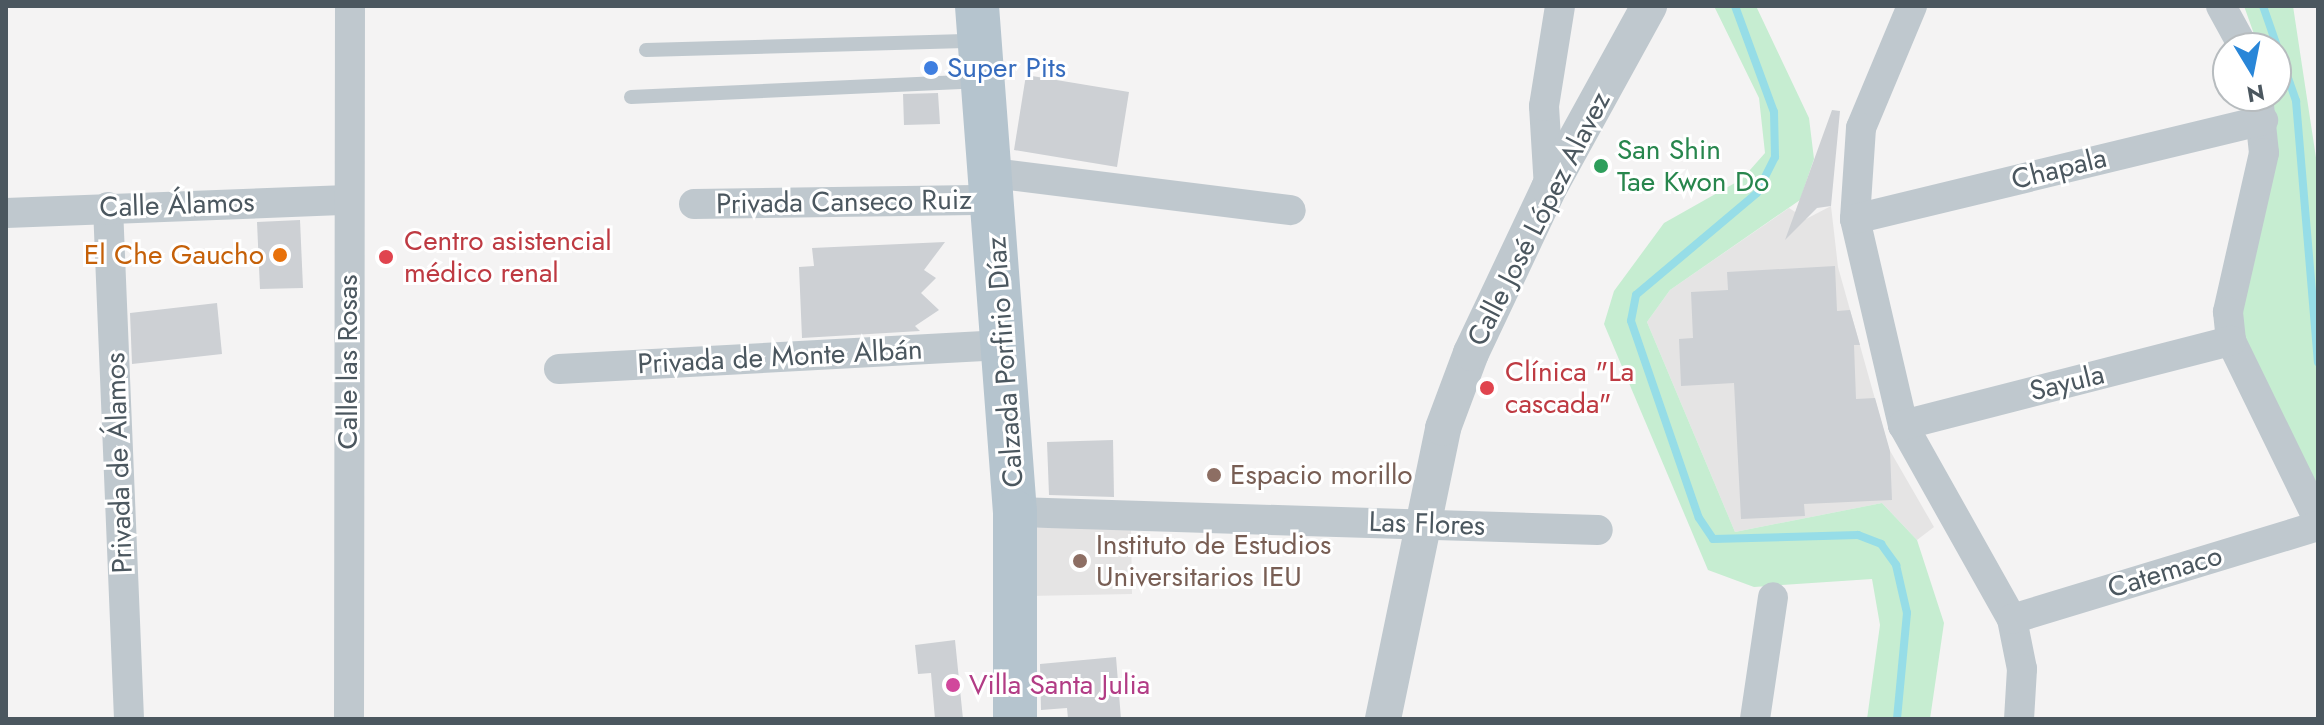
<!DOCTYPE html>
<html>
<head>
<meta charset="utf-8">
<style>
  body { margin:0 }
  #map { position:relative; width:2324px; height:725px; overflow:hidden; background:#f4f3f3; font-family:Jost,sans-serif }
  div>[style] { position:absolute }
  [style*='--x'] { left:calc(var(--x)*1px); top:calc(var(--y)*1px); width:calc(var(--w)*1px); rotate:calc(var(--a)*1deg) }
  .education>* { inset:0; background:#e5e4e4 }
  .green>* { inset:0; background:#c6edd1 }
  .stream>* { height:8px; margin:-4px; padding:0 4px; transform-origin:4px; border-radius:4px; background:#96dde7 }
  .building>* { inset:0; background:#cdd0d4 }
  .service>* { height:14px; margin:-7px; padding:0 7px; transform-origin:7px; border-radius:7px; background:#bfc8ce }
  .minor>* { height:30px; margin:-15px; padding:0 15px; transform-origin:15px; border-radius:15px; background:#bfc8ce }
  .tertiary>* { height:36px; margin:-18px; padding:0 18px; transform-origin:18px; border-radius:18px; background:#bfc8ce }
  .primary>* { height:44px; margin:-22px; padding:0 22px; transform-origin:22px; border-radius:22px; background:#b5c4ce }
  .dots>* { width:22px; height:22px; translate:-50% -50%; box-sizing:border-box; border:4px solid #fff; border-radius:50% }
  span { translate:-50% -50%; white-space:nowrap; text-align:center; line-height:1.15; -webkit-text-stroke:6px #fff; paint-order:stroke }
  .shop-label { font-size:28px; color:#366cbe }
  .left { translate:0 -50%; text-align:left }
  .leisure-label { font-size:28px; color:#27864d }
  .street-label { font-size:28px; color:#4b575f }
  .health-label { font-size:28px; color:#be3a42 }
  .food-label { font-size:28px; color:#c56008 }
  .right { translate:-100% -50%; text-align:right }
  .education-label { font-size:28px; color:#785e54 }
  .hotel-label { font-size:28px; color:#b23c85 }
  .frame { position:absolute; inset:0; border:8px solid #4b575f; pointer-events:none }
  .north { position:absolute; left:2212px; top:32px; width:80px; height:80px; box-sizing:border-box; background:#fff; border:2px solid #b7bcbf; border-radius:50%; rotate:170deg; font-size:22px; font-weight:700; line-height:32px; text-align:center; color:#4b575f }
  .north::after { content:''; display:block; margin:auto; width:28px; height:36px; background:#2986d8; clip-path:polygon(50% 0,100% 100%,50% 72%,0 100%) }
</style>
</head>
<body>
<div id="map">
  <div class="education">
    <div style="clip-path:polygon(1831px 206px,1838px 267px,1889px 449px,1934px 527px,1917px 540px,1882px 503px,1735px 532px,1647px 322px,1670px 290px,1789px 208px,1806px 219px)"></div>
    <div style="clip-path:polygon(1131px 526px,1132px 594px,1028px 596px,1027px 528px)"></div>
  </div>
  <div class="green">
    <div style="clip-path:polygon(1714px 6px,1756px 6px,1809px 118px,1814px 159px,1800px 200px,1670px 290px,1647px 322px,1735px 532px,1882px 503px,1917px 540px,1944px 623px,1930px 719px,1867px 719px,1880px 625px,1872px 579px,1754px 587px,1708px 570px,1604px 324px,1614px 291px,1664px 223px,1742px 179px,1765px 153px,1759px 98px)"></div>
    <div style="clip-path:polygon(2244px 6px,2293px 6px,2318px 171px,2318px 490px,2232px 317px,2276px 96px,2276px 48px,2259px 48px)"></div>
  </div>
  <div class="stream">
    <div style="--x:1735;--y:6;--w:113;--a:69.8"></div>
    <div style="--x:1774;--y:112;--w:45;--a:88.7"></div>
    <div style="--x:1775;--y:157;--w:40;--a:116.6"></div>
    <div style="--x:1757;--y:193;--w:158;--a:139.9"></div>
    <div style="--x:1636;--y:295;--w:26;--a:101"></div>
    <div style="--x:1631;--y:321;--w:208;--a:71"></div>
    <div style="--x:1699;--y:518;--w:25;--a:56"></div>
    <div style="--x:1713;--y:539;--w:145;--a:-1.6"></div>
    <div style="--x:1858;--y:535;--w:25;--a:21"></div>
    <div style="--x:1881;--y:544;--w:26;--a:54"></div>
    <div style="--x:1896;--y:565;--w:49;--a:77.1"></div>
    <div style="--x:1907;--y:613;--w:106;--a:95.4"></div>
    <div style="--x:2263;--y:6;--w:101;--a:70.8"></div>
    <div style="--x:2296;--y:101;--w:262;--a:85.2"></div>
  </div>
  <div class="building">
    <div style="clip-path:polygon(1026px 75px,1129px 92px,1117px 167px,1014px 150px)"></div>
    <div style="clip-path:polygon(938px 93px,940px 124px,904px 125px,903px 94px)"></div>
    <div style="clip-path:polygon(1832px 110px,1840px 111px,1831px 206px,1817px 208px,1785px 240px)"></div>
    <div style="clip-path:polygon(300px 220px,303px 288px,260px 289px,257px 222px)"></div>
    <div style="clip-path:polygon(945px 242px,924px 270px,936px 278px,921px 293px,939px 310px,915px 326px,920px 331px,802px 338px,799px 267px,814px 266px,812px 248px)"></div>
    <div style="clip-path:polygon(1835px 266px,1837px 311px,1850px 310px,1860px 345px,1854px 345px,1856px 399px,1875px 398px,1890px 451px,1892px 500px,1804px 504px,1805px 516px,1741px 519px,1734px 383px,1681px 386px,1679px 339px,1693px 338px,1691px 292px,1728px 290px,1727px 272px)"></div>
    <div style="clip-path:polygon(217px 303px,222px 354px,132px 364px,130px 313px)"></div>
    <div style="clip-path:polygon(1113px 440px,1114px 497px,1049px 495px,1047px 442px)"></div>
    <div style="clip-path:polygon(955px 640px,963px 719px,935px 719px,931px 673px,918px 674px,915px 645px)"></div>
    <div style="clip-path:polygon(1116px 657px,1121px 719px,1068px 719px,1067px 708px,1041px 710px,1040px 664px)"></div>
  </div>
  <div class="service">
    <div style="--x:646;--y:50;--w:328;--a:-1.6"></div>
    <div style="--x:631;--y:97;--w:347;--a:-2.6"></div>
  </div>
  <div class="minor">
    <div style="--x:1912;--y:6;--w:132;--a:112.7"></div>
    <div style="--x:1861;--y:128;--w:91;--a:93.8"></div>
    <div style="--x:1855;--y:219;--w:212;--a:76.9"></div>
    <div style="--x:1903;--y:425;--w:223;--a:60.7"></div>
    <div style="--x:2012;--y:619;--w:51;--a:78.7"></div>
    <div style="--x:2022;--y:669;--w:50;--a:93.4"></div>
    <div style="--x:2221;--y:6;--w:48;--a:61.3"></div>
    <div style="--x:2258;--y:96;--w:57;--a:84"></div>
    <div style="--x:2264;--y:153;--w:163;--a:102.8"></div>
    <div style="--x:2228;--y:312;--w:29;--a:84"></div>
    <div style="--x:2231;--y:341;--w:198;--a:64"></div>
    <div style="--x:992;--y:173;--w:301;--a:7.1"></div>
    <div style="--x:1549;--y:188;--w:82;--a:-93.5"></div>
    <div style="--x:1544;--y:106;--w:101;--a:-80.9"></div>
    <div style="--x:694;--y:204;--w:300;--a:-0.8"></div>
    <div style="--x:108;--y:207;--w:512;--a:87.65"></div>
    <div style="--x:6;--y:213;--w:342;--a:-2.2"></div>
    <div style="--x:1855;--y:219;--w:420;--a:-13.6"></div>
    <div style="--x:559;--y:369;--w:444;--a:-3.1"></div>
    <div style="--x:1903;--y:425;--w:339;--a:-14.4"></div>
    <div style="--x:1015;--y:512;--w:583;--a:1.77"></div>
    <div style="--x:2012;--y:619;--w:320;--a:-16.9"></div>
    <div style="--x:349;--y:719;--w:713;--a:-89.92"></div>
    <div style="--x:1755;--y:719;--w:123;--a:-81.6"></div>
  </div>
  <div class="tertiary">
    <div style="--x:1383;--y:719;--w:297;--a:-78.3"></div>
    <div style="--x:1443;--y:428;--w:80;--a:-69.5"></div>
    <div style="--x:1471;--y:353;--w:183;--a:-64.7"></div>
    <div style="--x:1549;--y:188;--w:208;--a:-61.2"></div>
  </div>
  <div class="primary">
    <div style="--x:977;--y:6;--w:507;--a:85.71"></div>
    <div style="--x:1015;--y:512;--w:207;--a:90"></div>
  </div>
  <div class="dots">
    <div style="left:931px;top:68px;background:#3f7fe0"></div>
    <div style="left:1601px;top:166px;background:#2e9e5b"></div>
    <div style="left:280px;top:255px;background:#e8710a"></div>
    <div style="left:386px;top:257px;background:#e0444e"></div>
    <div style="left:1487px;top:388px;background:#e0444e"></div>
    <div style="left:1214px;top:475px;background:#8d6e63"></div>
    <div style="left:1080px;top:561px;background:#8d6e63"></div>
    <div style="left:953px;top:685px;background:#d1479c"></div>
  </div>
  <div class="shop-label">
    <span class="left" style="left:947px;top:68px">Super Pits</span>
  </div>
  <div class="leisure-label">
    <span class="left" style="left:1617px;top:166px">San Shin<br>Tae Kwon Do</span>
  </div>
  <div class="street-label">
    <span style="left:2059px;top:169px;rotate:-14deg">Chapala</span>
    <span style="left:844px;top:202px;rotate:-1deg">Privada Canseco Ruiz</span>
    <span style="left:177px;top:205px;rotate:-2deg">Calle Álamos</span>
    <span style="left:1539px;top:219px;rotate:-63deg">Calle José López Alavez</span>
    <span style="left:780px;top:357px;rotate:-3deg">Privada de Monte Albán</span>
    <span style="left:348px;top:362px;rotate:-90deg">Calle las Rosas</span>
    <span style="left:1005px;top:362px;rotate:-94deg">Calzada Porfirio Díaz</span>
    <span style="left:2067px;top:383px;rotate:-14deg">Sayula</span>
    <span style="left:119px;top:463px;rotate:-92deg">Privada de Álamos</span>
    <span style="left:1427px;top:524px;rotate:2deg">Las Flores</span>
    <span style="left:2165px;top:572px;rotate:-17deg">Catemaco</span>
  </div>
  <div class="health-label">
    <span class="left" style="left:404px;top:257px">Centro asistencial<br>médico renal</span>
    <span class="left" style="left:1505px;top:388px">Clínica "La<br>cascada"</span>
  </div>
  <div class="food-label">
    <span class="right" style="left:264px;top:255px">El Che Gaucho</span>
  </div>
  <div class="education-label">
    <span class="left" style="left:1230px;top:475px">Espacio morillo</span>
    <span class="left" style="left:1096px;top:561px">Instituto de Estudios<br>Universitarios IEU</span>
  </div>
  <div class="hotel-label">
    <span class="left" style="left:969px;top:685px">Villa Santa Julia</span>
  </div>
  <div class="frame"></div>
  <div class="north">N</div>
</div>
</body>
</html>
